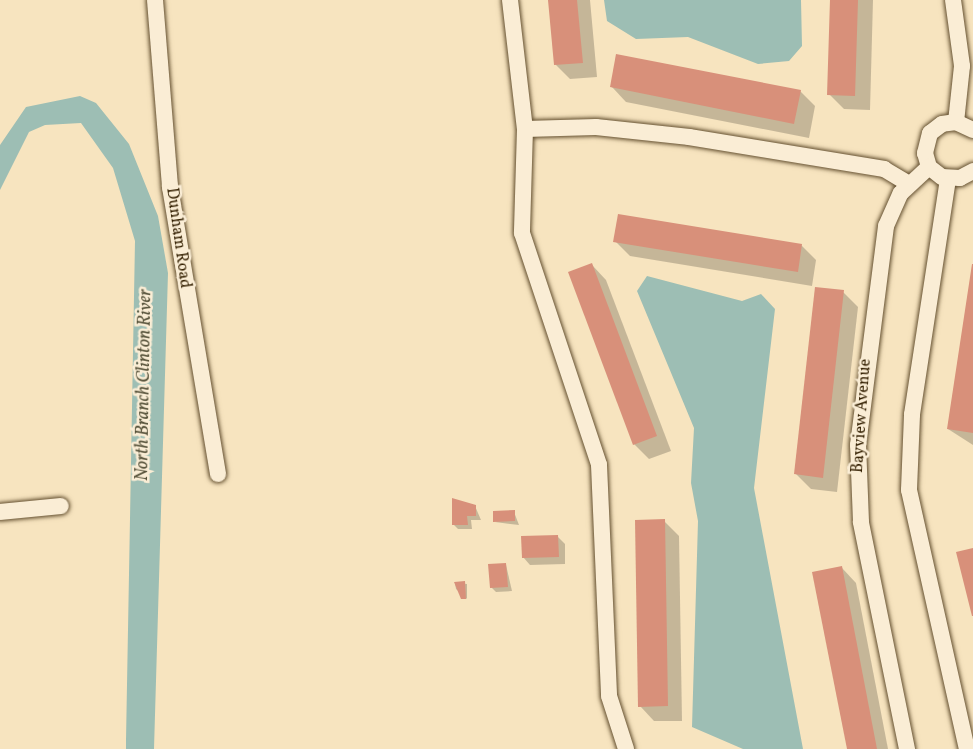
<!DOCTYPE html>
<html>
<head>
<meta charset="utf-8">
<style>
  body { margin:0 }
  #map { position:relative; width:973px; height:749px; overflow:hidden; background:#f7e4bf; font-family:Vollkorn,serif }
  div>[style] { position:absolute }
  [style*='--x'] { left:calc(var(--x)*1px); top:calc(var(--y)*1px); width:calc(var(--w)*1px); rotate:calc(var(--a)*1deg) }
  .water>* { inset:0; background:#9dbeb4 }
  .shadow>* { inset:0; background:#0003 }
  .building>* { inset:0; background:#d8907a }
  .roads { filter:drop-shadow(0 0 2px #645030) drop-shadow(0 0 2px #645030) }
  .minor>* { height:16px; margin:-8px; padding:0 8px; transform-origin:8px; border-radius:8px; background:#faedd5 }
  span { translate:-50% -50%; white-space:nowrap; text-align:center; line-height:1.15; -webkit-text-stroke:5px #faedd5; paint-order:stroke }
  .street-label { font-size:16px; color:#331f01 }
  .water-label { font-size:18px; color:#534f37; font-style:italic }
</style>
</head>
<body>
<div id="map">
  <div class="water">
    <div style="clip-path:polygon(604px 0,801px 0,802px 46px,789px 61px,758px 64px,688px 37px,636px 39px,607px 21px)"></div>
    <div style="clip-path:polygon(80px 96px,96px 103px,129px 144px,158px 216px,168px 273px,154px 749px,126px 749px,126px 740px,135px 241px,113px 168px,81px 123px,45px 125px,29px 132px,0 190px,0 145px,26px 107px)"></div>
    <div style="clip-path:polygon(647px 276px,742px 301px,761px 294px,775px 309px,754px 488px,803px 749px,743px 749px,692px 727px,698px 521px,691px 483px,694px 428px,637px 291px)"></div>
  </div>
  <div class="shadow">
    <div style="clip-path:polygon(550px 0,590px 0,597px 77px,570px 79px,555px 64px)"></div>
    <div style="clip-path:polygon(832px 0,873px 0,870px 110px,844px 109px,829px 94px)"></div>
    <div style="clip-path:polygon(612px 87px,800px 91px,815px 106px,809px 138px,626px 102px)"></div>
    <div style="clip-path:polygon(615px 241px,801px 245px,816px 260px,812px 286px,630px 256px)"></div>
    <div style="clip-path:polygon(592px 265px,606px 280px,671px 451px,649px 459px,634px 444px)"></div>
    <div style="clip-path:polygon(973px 266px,973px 445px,948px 429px)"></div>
    <div style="clip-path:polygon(843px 292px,858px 307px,837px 492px,811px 489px,796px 474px)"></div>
    <div style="clip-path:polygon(475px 506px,481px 520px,471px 520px,472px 529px,458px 529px,454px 525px)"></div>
    <div style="clip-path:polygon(514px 512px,519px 525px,495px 522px)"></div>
    <div style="clip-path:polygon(664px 521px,679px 536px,682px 721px,654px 721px,640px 706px)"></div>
    <div style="clip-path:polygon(557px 536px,565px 544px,565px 564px,530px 565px,523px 557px)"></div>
    <div style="clip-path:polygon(506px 565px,512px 591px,496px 592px,491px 587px)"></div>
    <div style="clip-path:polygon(842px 568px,856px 583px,888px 749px,848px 749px)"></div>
    <div style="clip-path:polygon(455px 583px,467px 584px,467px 599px,456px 589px)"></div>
  </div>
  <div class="building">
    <div style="clip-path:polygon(548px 0,577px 0,583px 63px,554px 65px)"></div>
    <div style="clip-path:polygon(830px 0,858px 0,855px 96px,827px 95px)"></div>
    <div style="clip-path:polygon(616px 54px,801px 90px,794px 124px,610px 87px)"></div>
    <div style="clip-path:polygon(618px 214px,802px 244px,798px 272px,613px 242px)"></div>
    <div style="clip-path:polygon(592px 263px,657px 436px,633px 445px,568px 272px)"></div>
    <div style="clip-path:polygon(972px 264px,973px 264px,973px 433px,947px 429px)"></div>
    <div style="clip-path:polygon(815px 287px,844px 290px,823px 478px,794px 474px)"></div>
    <div style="clip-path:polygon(452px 498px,476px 505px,476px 516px,467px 516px,468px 525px,452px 525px)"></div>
    <div style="clip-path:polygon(515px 510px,515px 521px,493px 522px,493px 511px)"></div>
    <div style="clip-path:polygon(665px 519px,668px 706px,638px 707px,635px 520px)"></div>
    <div style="clip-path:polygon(558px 535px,559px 557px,522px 558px,521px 536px)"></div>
    <div style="clip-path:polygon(973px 548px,973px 616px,972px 616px,956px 552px)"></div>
    <div style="clip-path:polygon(506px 563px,508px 587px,490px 588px,488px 564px)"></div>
    <div style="clip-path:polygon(842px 566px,877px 749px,847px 749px,812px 572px)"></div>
    <div style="clip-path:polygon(465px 581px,466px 599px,461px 599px,454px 582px)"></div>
  </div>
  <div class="roads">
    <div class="minor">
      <div style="--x:155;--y:0;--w:188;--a:85.4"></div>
      <div style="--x:170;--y:187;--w:291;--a:80.5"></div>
      <div style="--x:510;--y:0;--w:130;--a:83.4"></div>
      <div style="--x:525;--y:129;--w:71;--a:-1.6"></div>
      <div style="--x:596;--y:127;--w:94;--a:6.1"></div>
      <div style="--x:689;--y:137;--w:198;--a:9.3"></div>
      <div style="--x:884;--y:169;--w:29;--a:31"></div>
      <div style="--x:953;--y:0;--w:67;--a:82.2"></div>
      <div style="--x:962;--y:66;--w:56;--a:96.1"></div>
      <div style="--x:525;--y:129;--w:104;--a:91.7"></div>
      <div style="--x:522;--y:233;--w:244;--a:71.6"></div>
      <div style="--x:599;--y:465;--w:231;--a:87.5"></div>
      <div style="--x:609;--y:696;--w:56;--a:72.2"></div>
      <div style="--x:973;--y:130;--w:19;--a:-155"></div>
      <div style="--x:956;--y:122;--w:14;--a:172"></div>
      <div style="--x:942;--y:124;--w:15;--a:143"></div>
      <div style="--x:930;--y:133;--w:21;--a:104"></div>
      <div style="--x:925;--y:153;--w:15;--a:74"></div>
      <div style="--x:929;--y:167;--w:16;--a:38"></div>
      <div style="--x:942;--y:177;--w:18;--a:3"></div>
      <div style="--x:960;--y:178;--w:15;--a:-28"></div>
      <div style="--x:948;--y:179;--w:239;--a:98.7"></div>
      <div style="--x:912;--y:415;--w:75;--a:92.3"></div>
      <div style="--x:909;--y:490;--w:265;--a:77.4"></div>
      <div style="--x:0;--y:512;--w:61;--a:-5.6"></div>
      <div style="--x:907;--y:749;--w:232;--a:-101.5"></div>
      <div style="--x:861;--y:522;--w:77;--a:-92.2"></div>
      <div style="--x:858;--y:445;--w:221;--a:-82.7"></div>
      <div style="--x:886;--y:226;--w:36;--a:-66"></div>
      <div style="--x:901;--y:193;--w:38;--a:-43"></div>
    </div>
  </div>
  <div class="street-label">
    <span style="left:178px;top:238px;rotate:82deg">Dunham Road</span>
    <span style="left:862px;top:416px;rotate:-86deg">Bayview Avenue</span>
  </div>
  <div class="water-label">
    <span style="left:145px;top:385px;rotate:-89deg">North Branch Clinton River</span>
  </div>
</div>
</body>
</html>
